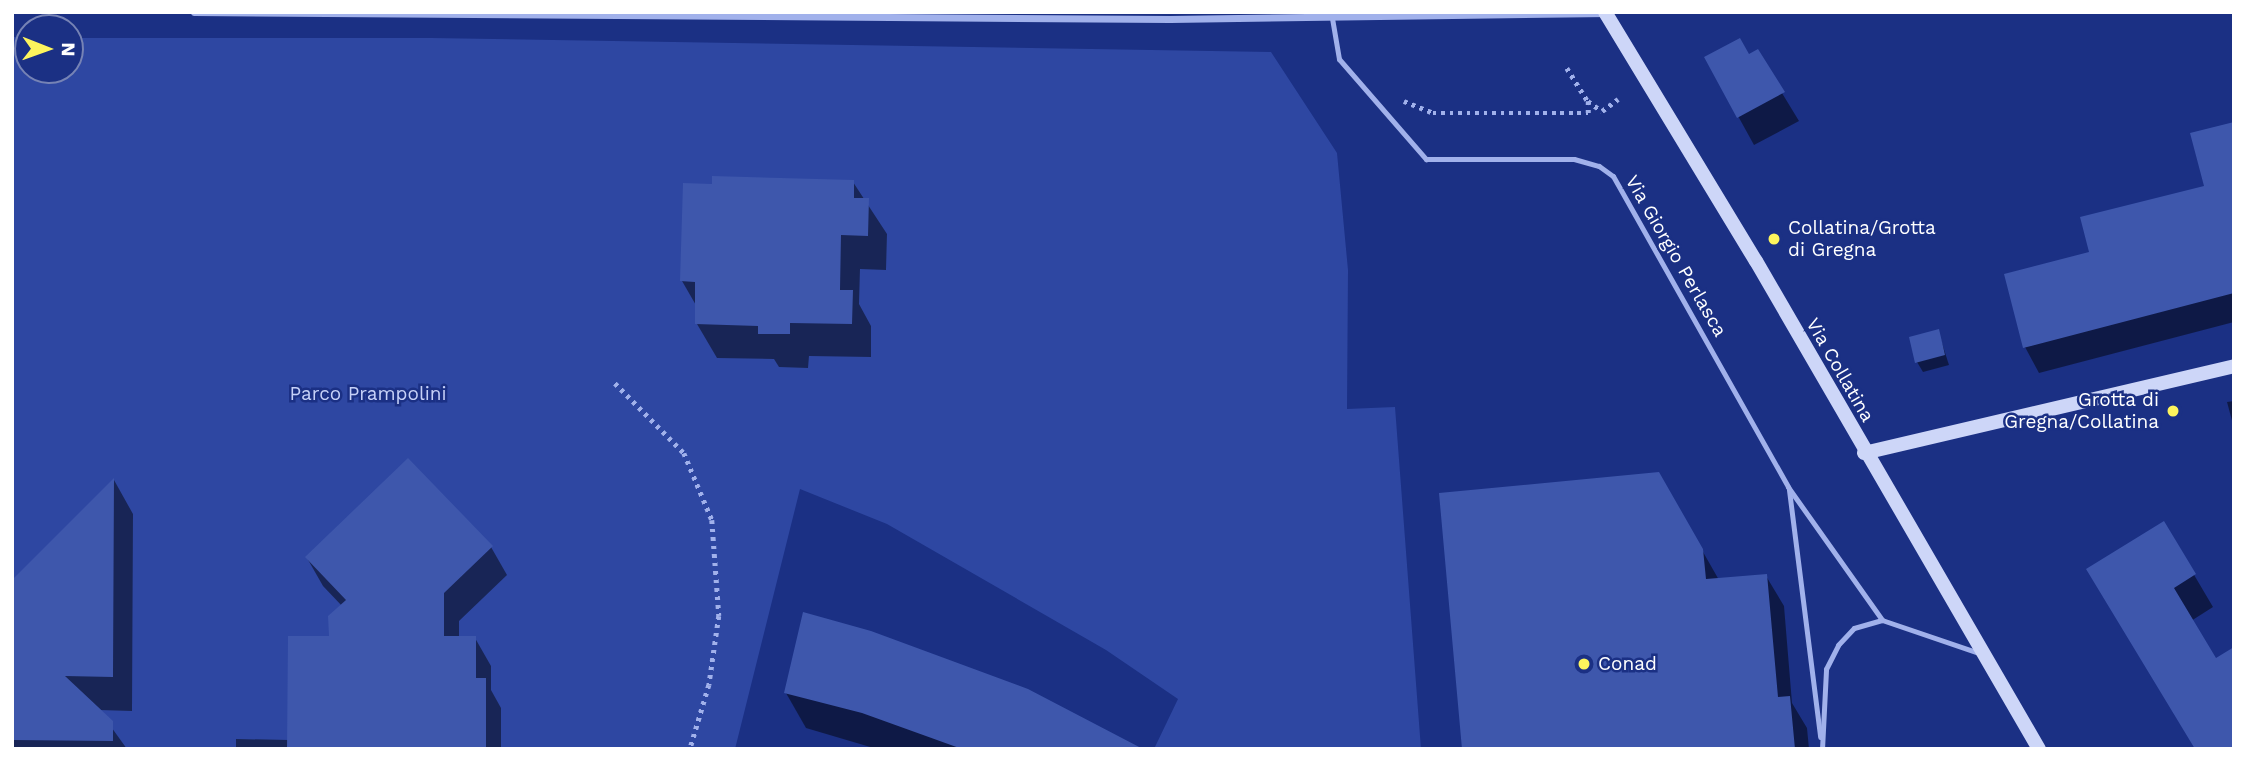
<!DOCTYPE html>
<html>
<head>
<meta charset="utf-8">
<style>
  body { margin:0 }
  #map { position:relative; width:2246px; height:761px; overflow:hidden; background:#1b3084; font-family:"Work Sans",sans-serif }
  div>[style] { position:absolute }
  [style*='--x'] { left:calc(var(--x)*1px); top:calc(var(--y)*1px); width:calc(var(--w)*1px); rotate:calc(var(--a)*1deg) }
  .green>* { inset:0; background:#2e47a2 }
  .shadow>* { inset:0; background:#0007 }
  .building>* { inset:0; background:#3e57ac }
  .path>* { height:4.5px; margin-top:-2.25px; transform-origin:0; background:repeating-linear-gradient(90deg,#a1b1eb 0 3.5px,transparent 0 8.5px) }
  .lane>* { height:5px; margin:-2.5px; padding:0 2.5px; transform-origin:2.5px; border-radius:2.5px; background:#a1b1eb }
  .street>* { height:7px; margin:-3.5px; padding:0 3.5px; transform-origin:3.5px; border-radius:3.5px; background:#a1b1eb }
  .secondary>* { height:14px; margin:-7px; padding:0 7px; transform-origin:7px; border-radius:7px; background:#cdd6f8 }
  .dots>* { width:19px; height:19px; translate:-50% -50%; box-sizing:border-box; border:4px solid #1b3084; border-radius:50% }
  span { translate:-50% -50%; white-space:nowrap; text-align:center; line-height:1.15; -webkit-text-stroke:5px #1b3084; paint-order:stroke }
  .poi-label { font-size:19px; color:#fff }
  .left { translate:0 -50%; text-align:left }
  .right { translate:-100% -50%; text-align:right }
  .street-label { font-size:19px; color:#fff }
  .park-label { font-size:19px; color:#c6d1f8 }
  .frame { position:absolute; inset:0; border:14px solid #fff; pointer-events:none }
  .north { position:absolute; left:14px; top:14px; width:70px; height:70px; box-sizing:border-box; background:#1b3084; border:2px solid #7683b5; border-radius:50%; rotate:91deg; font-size:19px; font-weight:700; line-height:28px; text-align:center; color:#fff }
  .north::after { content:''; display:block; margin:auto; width:24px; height:32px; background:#fdf45d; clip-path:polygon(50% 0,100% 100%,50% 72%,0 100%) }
</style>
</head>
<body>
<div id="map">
  <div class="green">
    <div style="clip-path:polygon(12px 37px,28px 37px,28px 70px,70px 70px,70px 38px,431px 38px,1271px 52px,1337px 153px,1348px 270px,1347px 409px,1395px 407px,1421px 749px,1154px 749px,1178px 699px,1106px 650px,887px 524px,800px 489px,735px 749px,12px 749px)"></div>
  </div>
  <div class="shadow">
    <div style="clip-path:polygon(1757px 52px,1799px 121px,1754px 145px,1706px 58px,1749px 57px)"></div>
    <div style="clip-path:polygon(2234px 124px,2234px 322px,2039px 373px,2025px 347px,2091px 253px,2206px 188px)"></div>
    <div style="clip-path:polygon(853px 182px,887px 234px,886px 270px,860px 269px,859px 304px,871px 326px,871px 357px,809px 356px,808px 368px,779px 367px,774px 359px,717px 358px,697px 324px,697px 307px,682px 281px)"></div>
    <div style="clip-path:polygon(1938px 331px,1949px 365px,1923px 372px,1917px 362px)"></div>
    <div style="clip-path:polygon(2234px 401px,2234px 428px,2227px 402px)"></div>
    <div style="clip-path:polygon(1658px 473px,1719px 580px,1766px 576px,1784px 606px,1792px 703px,1807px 728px,1809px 749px,1464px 749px)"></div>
    <div style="clip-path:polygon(114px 480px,133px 514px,132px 711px,99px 710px,127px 749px,12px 749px,12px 583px)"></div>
    <div style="clip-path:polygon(2164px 524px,2213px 607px,2191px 621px,2215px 660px,2196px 749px)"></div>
    <div style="clip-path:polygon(491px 547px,507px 575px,459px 621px,459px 638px,475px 638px,491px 666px,491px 690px,501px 708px,501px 749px,236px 749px,236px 739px,289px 740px,330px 638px,342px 606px,323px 586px,307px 558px)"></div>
    <div style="clip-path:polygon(786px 693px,1125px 749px,877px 749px,806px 728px)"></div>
  </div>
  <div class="building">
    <div style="clip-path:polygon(1740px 38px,1749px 54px,1758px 49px,1785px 92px,1737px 118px,1704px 57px)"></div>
    <div style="clip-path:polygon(2234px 122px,2234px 293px,2023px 348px,2004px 274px,2089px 252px,2080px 217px,2204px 186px,2190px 133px)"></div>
    <div style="clip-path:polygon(712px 176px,854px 180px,854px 198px,869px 198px,868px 236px,841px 235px,840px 290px,853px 290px,852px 324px,790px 323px,790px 334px,758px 334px,758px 326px,695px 324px,695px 282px,680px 281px,683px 183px,712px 184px)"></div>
    <div style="clip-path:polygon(1939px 329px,1945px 355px,1915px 363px,1909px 337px)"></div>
    <div style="clip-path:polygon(408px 458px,493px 546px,444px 593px,444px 636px,476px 636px,476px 678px,486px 678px,486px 749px,287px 749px,288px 636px,329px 636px,328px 616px,346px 600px,305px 557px)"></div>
    <div style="clip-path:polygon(1659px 472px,1703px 549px,1706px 579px,1767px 574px,1778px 697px,1790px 696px,1795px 749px,1462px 749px,1439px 493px)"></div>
    <div style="clip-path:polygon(114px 478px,113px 677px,65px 676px,113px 721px,113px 741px,12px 740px,12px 580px)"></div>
    <div style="clip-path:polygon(2164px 521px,2196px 574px,2174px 588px,2216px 658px,2234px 647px,2234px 749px,2195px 749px,2086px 569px)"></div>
    <div style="clip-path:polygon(803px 612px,871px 631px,1028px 689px,1143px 749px,962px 749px,862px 713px,784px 693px)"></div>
  </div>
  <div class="path">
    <div style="--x:1567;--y:68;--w:39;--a:58"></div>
    <div style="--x:1588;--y:101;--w:17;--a:36"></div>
    <div style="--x:1602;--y:111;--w:20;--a:-37"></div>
    <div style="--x:1404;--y:101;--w:31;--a:22"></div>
    <div style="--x:1433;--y:113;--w:155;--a:0"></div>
    <div style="--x:1588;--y:113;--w:12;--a:-90"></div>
    <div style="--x:615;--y:383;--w:98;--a:45.4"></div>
    <div style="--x:684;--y:453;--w:73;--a:67.3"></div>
    <div style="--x:712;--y:520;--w:96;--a:85.8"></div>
    <div style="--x:719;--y:616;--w:70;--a:98.2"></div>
    <div style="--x:709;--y:685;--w:67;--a:106.5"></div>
  </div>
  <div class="lane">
    <div style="--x:1332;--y:18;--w:42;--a:80.3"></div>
    <div style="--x:1339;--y:59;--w:133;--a:49"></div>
    <div style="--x:1426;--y:159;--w:148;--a:0"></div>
    <div style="--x:1574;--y:159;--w:26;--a:16"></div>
    <div style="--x:1599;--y:166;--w:17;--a:36"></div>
    <div style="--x:1613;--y:176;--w:357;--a:60.6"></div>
    <div style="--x:1788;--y:487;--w:163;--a:54.7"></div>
    <div style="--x:1789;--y:490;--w:249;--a:82.8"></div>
    <div style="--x:1822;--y:749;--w:80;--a:-87.1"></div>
    <div style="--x:1826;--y:669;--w:27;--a:-63"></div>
    <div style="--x:1838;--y:645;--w:23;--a:-47"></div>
    <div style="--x:1854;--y:628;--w:29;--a:-16"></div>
    <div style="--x:1882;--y:620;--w:102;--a:18.8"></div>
  </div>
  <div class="street">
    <div style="--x:194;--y:12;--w:976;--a:0.41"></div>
    <div style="--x:1170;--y:19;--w:438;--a:-0.8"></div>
  </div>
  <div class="secondary">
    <div style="--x:1605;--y:12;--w:291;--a:58.8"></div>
    <div style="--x:1756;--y:261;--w:564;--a:59.89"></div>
    <div style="--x:1864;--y:453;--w:380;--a:-13.2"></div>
  </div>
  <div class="dots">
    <div style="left:1774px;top:239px;background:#fdf45d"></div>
    <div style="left:2173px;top:411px;background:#fdf45d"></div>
    <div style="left:1584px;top:664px;background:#fdf45d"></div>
  </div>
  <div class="poi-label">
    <span class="left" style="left:1788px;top:239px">Collatina/Grotta<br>di Gregna</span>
    <span class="right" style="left:2159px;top:411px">Grotta di<br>Gregna/Collatina</span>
    <span class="left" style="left:1598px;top:664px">Conad</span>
  </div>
  <div class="street-label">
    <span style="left:1676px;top:256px;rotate:60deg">Via Giorgio Perlasca</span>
    <span style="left:1840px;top:370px;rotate:60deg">Via Collatina</span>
  </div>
  <div class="park-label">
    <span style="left:368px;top:394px">Parco Prampolini</span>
  </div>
  <div class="frame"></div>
  <div class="north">N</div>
</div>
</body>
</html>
